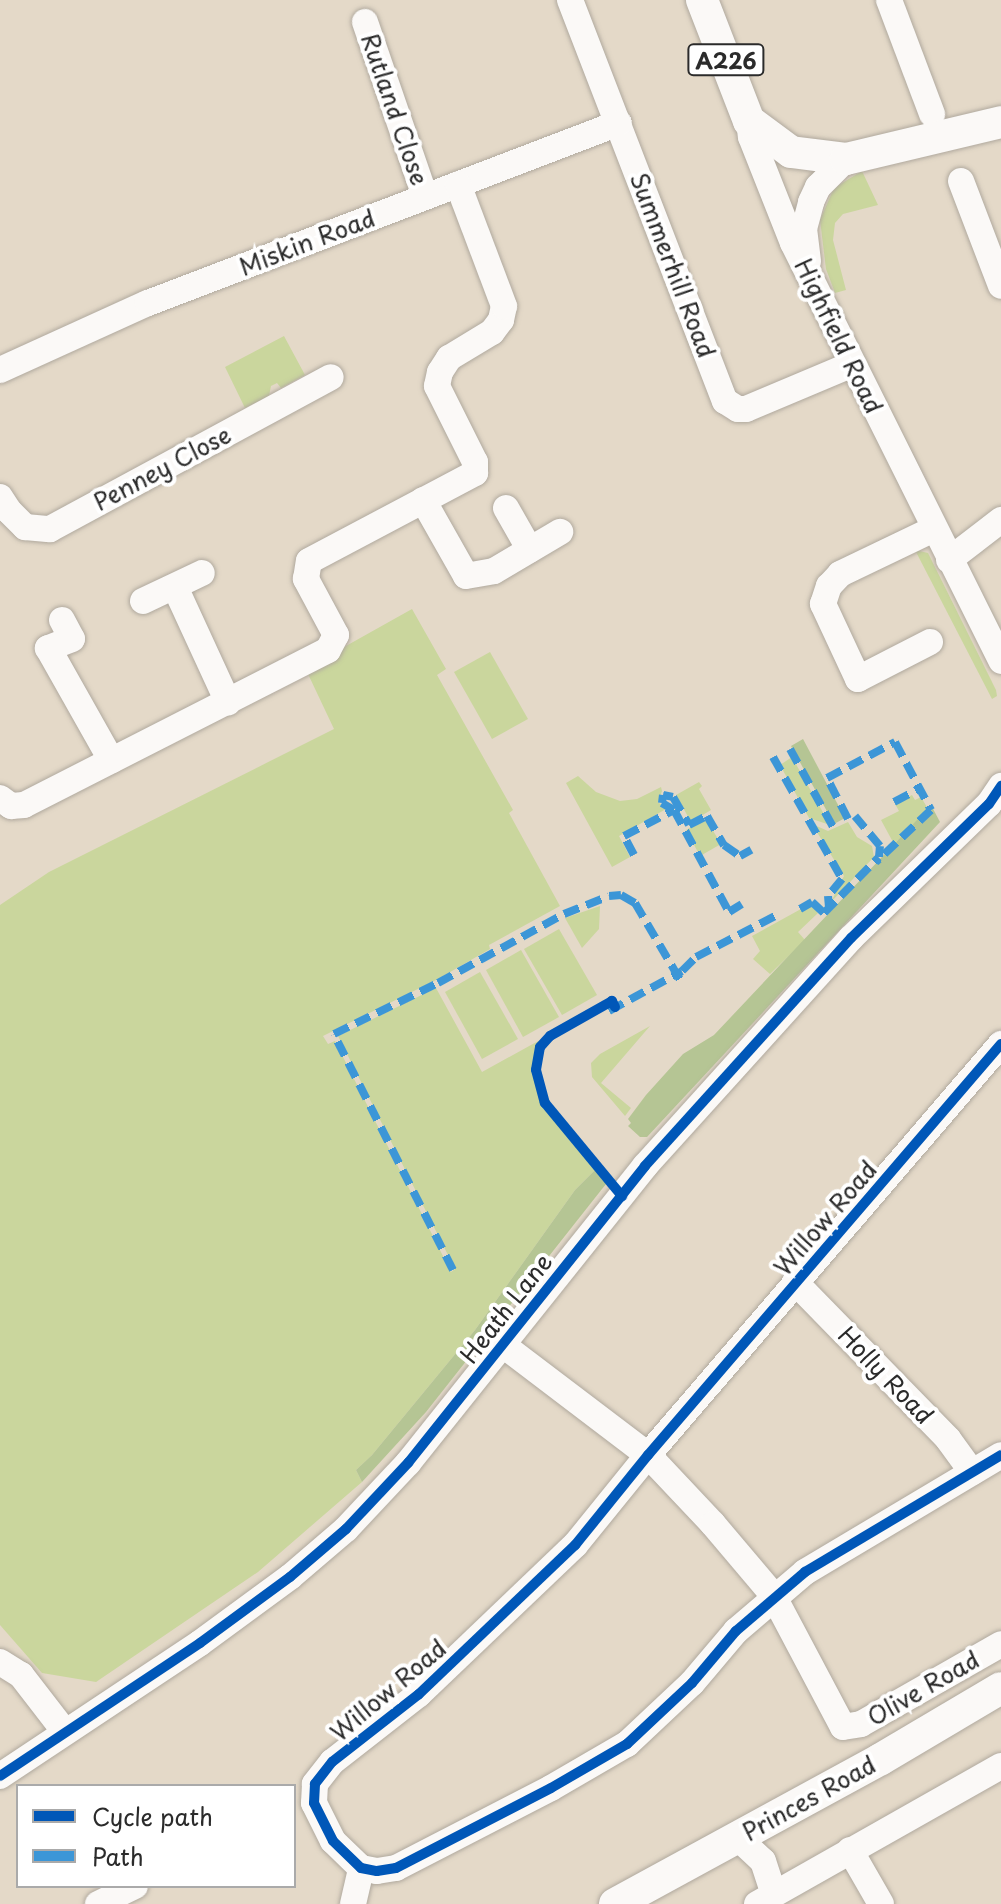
<!DOCTYPE html>
<html>
<head>
<meta charset="utf-8">
<style>
  body { margin:0 }
  #map { position:relative; width:1001px; height:1904px; overflow:hidden; background:#e4d9c8; font-family:"Playpen Sans",sans-serif }
  div>[style] { position:absolute }
  [style*='--x'] { left:calc(var(--x)*1px); top:calc(var(--y)*1px); width:calc(var(--w)*1px); rotate:calc(var(--a)*1deg) }
  .green>* { inset:0; background:#cad69d }
  .forest>* { inset:0; background:#b5c594 }
  .roads { filter:drop-shadow(0 0 2px #b0a99e) drop-shadow(0 0 2px #b0a99e) }
  .minor>* { height:26px; margin:-13px; padding:0 13px; transform-origin:13px; border-radius:13px; background:#fbf9f7 }
  .major>* { height:32px; margin:-16px; padding:0 16px; transform-origin:16px; border-radius:16px; background:#fbf9f7 }
  .quiet>* { height:8px; margin-top:-4px; transform-origin:0; background:repeating-linear-gradient(90deg,#3c96d7 0 16px,transparent 0 24px) }
  .cycleway>* { height:10px; margin:-5px; padding:0 5px; transform-origin:5px; border-radius:5px; background:#0057b8 }
  span { translate:-50% -50%; white-space:nowrap; text-align:center; line-height:1.15; -webkit-text-stroke:8px #fff; paint-order:stroke }
  .shield-label span { padding:2px 6px; background:#fff; border:2px solid; border-radius:6px; -webkit-text-stroke-width:0 }
  .shield-label { font-size:22px; color:#2b2b2b; font-weight:700 }
  .street-label { font-size:24px; color:#2b2b2b }
  .legend { position:absolute; left:16px; top:1784px; width:280px; height:104px; box-sizing:border-box; background:#fff; border:2px solid #aaa; margin:0; padding:10px 14px; list-style:none; font-size:24px; color:#2b2b2b }
  .legend li { display:flex; align-items:center; gap:16px; height:40px }
  .legend b { width:40px; border:2px solid #aaa }
</style>
</head>
<body>
<div id="map">
  <div class="green">
    <div style="clip-path:polygon(862px 171px,878px 205px,843px 214px,835px 223px,833px 240px,846px 290px,835px 293px,826px 269px,820px 220px,834px 188px)"></div>
    <div style="clip-path:polygon(284px 336px,305px 375px,281px 388px,277px 383px,271px 386px,269px 396px,245px 408px,225px 367px)"></div>
    <div style="clip-path:polygon(915px 550px,928px 553px,996px 690px,997px 696px,992px 699px)"></div>
    <div style="clip-path:polygon(412px 609px,446px 669px,437px 675px,513px 810px,509px 813px,560px 906px,489px 945px,490px 949px,438px 979px,323px 1036px,328px 1044px,335px 1041px,451px 1272px,455px 1269px,338px 1036px,436px 988px,482px 1072px,540px 1040px,533px 1061px,539px 1097px,596px 1169px,575px 1190px,475px 1330px,372px 1455px,356px 1470px,362px 1482px,258px 1572px,96px 1682px,42px 1673px,0 1625px,0 905px,49px 872px,334px 729px,308px 674px,337px 651px)"></div>
    <div style="clip-path:polygon(490px 652px,528px 719px,492px 739px,454px 672px)"></div>
    <div style="clip-path:polygon(792px 757px,830px 825px,809px 818px,780px 765px)"></div>
    <div style="clip-path:polygon(578px 776px,596px 792px,620px 801px,637px 799px,661px 787px,662px 791px,658px 802px,666px 809px,619px 836px,630px 857px,612px 867px,566px 783px)"></div>
    <div style="clip-path:polygon(699px 782px,702px 786px,699px 789px,711px 810px,691px 822px,676px 795px)"></div>
    <div style="clip-path:polygon(912px 795px,915px 800px,921px 797px,928px 809px,894px 844px,881px 820px,899px 811px,895px 804px)"></div>
    <div style="clip-path:polygon(706px 819px,721px 844px,700px 856px,686px 830px)"></div>
    <div style="clip-path:polygon(848px 822px,857px 837px,872px 846px,874px 857px,831px 902px,844px 876px,812px 824px,828px 831px)"></div>
    <div style="clip-path:polygon(810px 904px,818px 913px,798px 932px,805px 940px,770px 974px,753px 959px,760px 951px,752px 936px)"></div>
    <div style="clip-path:polygon(600px 906px,599px 929px,582px 948px,565px 918px)"></div>
    <div style="clip-path:polygon(559px 929px,597px 995px,562px 1015px,524px 949px)"></div>
    <div style="clip-path:polygon(521px 950px,559px 1017px,523px 1037px,486px 970px)"></div>
    <div style="clip-path:polygon(480px 972px,518px 1039px,482px 1059px,445px 992px)"></div>
    <div style="clip-path:polygon(650px 1026px,601px 1083px,631px 1108px,625px 1116px,592px 1077px,591px 1063px,600px 1054px)"></div>
  </div>
  <div class="forest">
    <div style="clip-path:polygon(803px 739px,845px 818px,834px 824px,791px 746px)"></div>
    <div style="clip-path:polygon(931px 805px,940px 822px,647px 1137px,640px 1137px,628px 1126px,631px 1123px,628px 1119px,646px 1095px,683px 1054px,714px 1035px)"></div>
    <div style="clip-path:polygon(596px 1169px,607px 1183px,602px 1189px,426px 1412px,362px 1482px,356px 1470px,372px 1455px,475px 1330px,575px 1190px)"></div>
  </div>
  <div class="roads">
    <div class="minor">
      <div style="--x:570;--y:0;--w:430;--a:68.9"></div>
      <div style="--x:725;--y:401;--w:15;--a:32"></div>
      <div style="--x:738;--y:409;--w:8;--a:0"></div>
      <div style="--x:746;--y:409;--w:116;--a:-22.8"></div>
      <div style="--x:889;--y:0;--w:122;--a:69.3"></div>
      <div style="--x:365;--y:22;--w:184;--a:71"></div>
      <div style="--x:749;--y:121;--w:16;--a:83"></div>
      <div style="--x:751;--y:137;--w:114;--a:68.4"></div>
      <div style="--x:793;--y:243;--w:467;--a:63.5"></div>
      <div style="--x:961;--y:181;--w:112;--a:69.1"></div>
      <div style="--x:808;--y:261;--w:32;--a:-97"></div>
      <div style="--x:804;--y:229;--w:28;--a:-75"></div>
      <div style="--x:811;--y:202;--w:17;--a:-65"></div>
      <div style="--x:818;--y:187;--w:40;--a:-45"></div>
      <div style="--x:0;--y:370;--w:162;--a:-24.4"></div>
      <div style="--x:148;--y:303;--w:504;--a:-20.92"></div>
      <div style="--x:0;--y:497;--w:17;--a:57"></div>
      <div style="--x:9;--y:511;--w:23;--a:45"></div>
      <div style="--x:25;--y:527;--w:25;--a:5"></div>
      <div style="--x:50;--y:529;--w:319;--a:-28.4"></div>
      <div style="--x:423;--y:500;--w:87;--a:60.5"></div>
      <div style="--x:466;--y:576;--w:28;--a:-10"></div>
      <div style="--x:494;--y:571;--w:77;--a:-30.6"></div>
      <div style="--x:506;--y:508;--w:48;--a:60.3"></div>
      <div style="--x:949;--y:560;--w:66;--a:-37.6"></div>
      <div style="--x:175;--y:587;--w:127;--a:65.3"></div>
      <div style="--x:143;--y:601;--w:65;--a:-25.4"></div>
      <div style="--x:62;--y:620;--w:21;--a:62"></div>
      <div style="--x:72;--y:639;--w:26;--a:159"></div>
      <div style="--x:48;--y:648;--w:129;--a:60.6"></div>
      <div style="--x:930;--y:642;--w:81;--a:152.8"></div>
      <div style="--x:858;--y:679;--w:83;--a:-115"></div>
      <div style="--x:823;--y:604;--w:19;--a:-72"></div>
      <div style="--x:829;--y:586;--w:16;--a:-47"></div>
      <div style="--x:840;--y:574;--w:104;--a:-25.6"></div>
      <div style="--x:0;--y:798;--w:14;--a:36"></div>
      <div style="--x:11;--y:806;--w:13;--a:-4"></div>
      <div style="--x:24;--y:805;--w:341;--a:-27"></div>
      <div style="--x:328;--y:650;--w:17;--a:-62"></div>
      <div style="--x:336;--y:635;--w:64;--a:-118.2"></div>
      <div style="--x:306;--y:579;--w:18;--a:-81"></div>
      <div style="--x:309;--y:561;--w:188;--a:-27.9"></div>
      <div style="--x:475;--y:473;--w:11;--a:-90"></div>
      <div style="--x:475;--y:462;--w:85;--a:-116.6"></div>
      <div style="--x:437;--y:386;--w:14;--a:-78"></div>
      <div style="--x:440;--y:372;--w:17;--a:-57"></div>
      <div style="--x:449;--y:358;--w:50;--a:-31.2"></div>
      <div style="--x:492;--y:332;--w:15;--a:-53"></div>
      <div style="--x:501;--y:320;--w:14;--a:-78"></div>
      <div style="--x:504;--y:306;--w:130;--a:-110.7"></div>
      <div style="--x:1001;--y:1044;--w:542;--a:130.66"></div>
      <div style="--x:648;--y:1455;--w:116;--a:129"></div>
      <div style="--x:575;--y:1545;--w:216;--a:136.3"></div>
      <div style="--x:419;--y:1694;--w:110;--a:142"></div>
      <div style="--x:332;--y:1762;--w:28;--a:128"></div>
      <div style="--x:315;--y:1784;--w:19;--a:93"></div>
      <div style="--x:314;--y:1803;--w:42;--a:63.4"></div>
      <div style="--x:333;--y:1841;--w:39;--a:44"></div>
      <div style="--x:361;--y:1868;--w:16;--a:11"></div>
      <div style="--x:377;--y:1871;--w:19;--a:-9"></div>
      <div style="--x:396;--y:1868;--w:174;--a:-27.3"></div>
      <div style="--x:551;--y:1788;--w:88;--a:-30.1"></div>
      <div style="--x:627;--y:1744;--w:89;--a:-43.2"></div>
      <div style="--x:692;--y:1683;--w:68;--a:-49.8"></div>
      <div style="--x:736;--y:1631;--w:91;--a:-40.5"></div>
      <div style="--x:805;--y:1572;--w:228;--a:-30.8"></div>
      <div style="--x:795;--y:1282;--w:219;--a:45.7"></div>
      <div style="--x:948;--y:1439;--w:41;--a:54"></div>
      <div style="--x:503;--y:1345;--w:182;--a:37.2"></div>
      <div style="--x:648;--y:1455;--w:95;--a:46.7"></div>
      <div style="--x:713;--y:1524;--w:93;--a:49.8"></div>
      <div style="--x:773;--y:1595;--w:149;--a:62.1"></div>
      <div style="--x:843;--y:1727;--w:18;--a:-9"></div>
      <div style="--x:861;--y:1724;--w:161;--a:-29.7"></div>
      <div style="--x:0;--y:1662;--w:25;--a:32"></div>
      <div style="--x:21;--y:1675;--w:72;--a:52.3"></div>
      <div style="--x:0;--y:1776;--w:240;--a:-33.6"></div>
      <div style="--x:200;--y:1643;--w:112;--a:-36.3"></div>
      <div style="--x:290;--y:1577;--w:74;--a:-40.6"></div>
      <div style="--x:346;--y:1529;--w:91;--a:-46.8"></div>
      <div style="--x:408;--y:1463;--w:380;--a:-51.4"></div>
      <div style="--x:645;--y:1166;--w:307;--a:-47.9"></div>
      <div style="--x:851;--y:938;--w:192;--a:-44.2"></div>
      <div style="--x:989;--y:804;--w:22;--a:-56"></div>
      <div style="--x:737;--y:1837;--w:35;--a:43"></div>
      <div style="--x:763;--y:1861;--w:35;--a:72"></div>
      <div style="--x:850;--y:1850;--w:62;--a:60.1"></div>
      <div style="--x:98;--y:1904;--w:41;--a:-25.9"></div>
      <div style="--x:353;--y:1904;--w:37;--a:-77"></div>
      <div style="--x:757;--y:1904;--w:280;--a:-29.5"></div>
    </div>
    <div class="major">
      <div style="--x:702;--y:0;--w:130;--a:68.8"></div>
      <div style="--x:749;--y:121;--w:52;--a:36.4"></div>
      <div style="--x:791;--y:152;--w:55;--a:7.3"></div>
      <div style="--x:846;--y:159;--w:159;--a:-13.4"></div>
      <div style="--x:615;--y:1904;--w:303;--a:-28.6"></div>
      <div style="--x:881;--y:1759;--w:139;--a:-30.6"></div>
    </div>
  </div>
  <div class="quiet">
    <div style="--x:790;--y:749;--w:89;--a:61.1"></div>
    <div style="--x:773;--y:757;--w:140;--a:60.5"></div>
    <div style="--x:842;--y:879;--w:22;--a:129"></div>
    <div style="--x:828;--y:896;--w:12;--a:85"></div>
    <div style="--x:894;--y:802;--w:30;--a:-28"></div>
    <div style="--x:674;--y:810;--w:14;--a:-150"></div>
    <div style="--x:662;--y:803;--w:8;--a:-83"></div>
    <div style="--x:663;--y:795;--w:10;--a:11"></div>
    <div style="--x:673;--y:797;--w:32;--a:60"></div>
    <div style="--x:689;--y:825;--w:20;--a:-27"></div>
    <div style="--x:707;--y:816;--w:34;--a:60"></div>
    <div style="--x:724;--y:845;--w:19;--a:35"></div>
    <div style="--x:740;--y:856;--w:13;--a:-29"></div>
    <div style="--x:848;--y:819;--w:46;--a:-117.1"></div>
    <div style="--x:827;--y:778;--w:77;--a:-27.9"></div>
    <div style="--x:895;--y:742;--w:77;--a:62.1"></div>
    <div style="--x:931;--y:810;--w:76;--a:136.6"></div>
    <div style="--x:634;--y:855;--w:21;--a:-118"></div>
    <div style="--x:624;--y:836;--w:56;--a:-27.5"></div>
    <div style="--x:674;--y:810;--w:116;--a:61.7"></div>
    <div style="--x:729;--y:912;--w:15;--a:-32"></div>
    <div style="--x:800;--y:909;--w:14;--a:-30"></div>
    <div style="--x:812;--y:902;--w:16;--a:43"></div>
    <div style="--x:824;--y:913;--w:78;--a:-45.5"></div>
    <div style="--x:879;--y:857;--w:11;--a:-85"></div>
    <div style="--x:880;--y:846;--w:39;--a:-130"></div>
    <div style="--x:609;--y:1011;--w:83;--a:-28.7"></div>
    <div style="--x:682;--y:971;--w:20;--a:-45"></div>
    <div style="--x:696;--y:957;--w:91;--a:-27.4"></div>
    <div style="--x:453;--y:1270;--w:264;--a:-116.8"></div>
    <div style="--x:334;--y:1034;--w:116;--a:-26.1"></div>
    <div style="--x:438;--y:983;--w:144;--a:-28.7"></div>
    <div style="--x:564;--y:914;--w:48;--a:-21.8"></div>
    <div style="--x:609;--y:896;--w:12;--a:-5"></div>
    <div style="--x:621;--y:895;--w:16;--a:30"></div>
    <div style="--x:635;--y:903;--w:93;--a:59.6"></div>
  </div>
  <div class="cycleway">
    <div style="--x:615;--y:1007;--w:7;--a:-117"></div>
    <div style="--x:612;--y:1001;--w:71;--a:150.6"></div>
    <div style="--x:550;--y:1036;--w:15;--a:132"></div>
    <div style="--x:540;--y:1047;--w:23;--a:100"></div>
    <div style="--x:536;--y:1070;--w:34;--a:75"></div>
    <div style="--x:545;--y:1103;--w:121;--a:50.4"></div>
    <div style="--x:1001;--y:1044;--w:542;--a:130.66"></div>
    <div style="--x:648;--y:1455;--w:116;--a:129"></div>
    <div style="--x:575;--y:1545;--w:216;--a:136.3"></div>
    <div style="--x:419;--y:1694;--w:110;--a:142"></div>
    <div style="--x:332;--y:1762;--w:28;--a:128"></div>
    <div style="--x:315;--y:1784;--w:19;--a:93"></div>
    <div style="--x:314;--y:1803;--w:42;--a:63.4"></div>
    <div style="--x:333;--y:1841;--w:39;--a:44"></div>
    <div style="--x:361;--y:1868;--w:16;--a:11"></div>
    <div style="--x:377;--y:1871;--w:19;--a:-9"></div>
    <div style="--x:396;--y:1868;--w:174;--a:-27.3"></div>
    <div style="--x:551;--y:1788;--w:88;--a:-30.1"></div>
    <div style="--x:627;--y:1744;--w:89;--a:-43.2"></div>
    <div style="--x:692;--y:1683;--w:68;--a:-49.8"></div>
    <div style="--x:736;--y:1631;--w:91;--a:-40.5"></div>
    <div style="--x:805;--y:1572;--w:228;--a:-30.8"></div>
    <div style="--x:0;--y:1776;--w:240;--a:-33.6"></div>
    <div style="--x:200;--y:1643;--w:112;--a:-36.3"></div>
    <div style="--x:290;--y:1577;--w:74;--a:-40.6"></div>
    <div style="--x:346;--y:1529;--w:91;--a:-46.8"></div>
    <div style="--x:408;--y:1463;--w:380;--a:-51.4"></div>
    <div style="--x:645;--y:1166;--w:307;--a:-47.9"></div>
    <div style="--x:851;--y:938;--w:192;--a:-44.2"></div>
    <div style="--x:989;--y:804;--w:22;--a:-56"></div>
  </div>
  <div class="shield-label">
    <span style="left:726px;top:60px">A226</span>
  </div>
  <div class="street-label">
    <span style="left:395px;top:109px;rotate:71deg">Rutland Close</span>
    <span style="left:307px;top:242px;rotate:-21deg">Miskin Road</span>
    <span style="left:673px;top:265px;rotate:69deg">Summerhill Road</span>
    <span style="left:839px;top:336px;rotate:64deg">Highfield Road</span>
    <span style="left:162px;top:468px;rotate:-28deg">Penney Close</span>
    <span style="left:825px;top:1218px;rotate:-49deg">Willow Road</span>
    <span style="left:506px;top:1308px;rotate:-52deg">Heath Lane</span>
    <span style="left:886px;top:1375px;rotate:46deg">Holly Road</span>
    <span style="left:923px;top:1688px;rotate:-30deg">Olive Road</span>
    <span style="left:388px;top:1690px;rotate:-40deg">Willow Road</span>
    <span style="left:809px;top:1798px;rotate:-29deg">Princes Road</span>
  </div>
  <ul class="legend">
  <li><b style="height:10px;background:#0057b8"></b>Cycle path</li>
  <li><b style="height:10px;background:#3c96d7"></b>Path</li>
  </ul>
</div>
</body>
</html>
